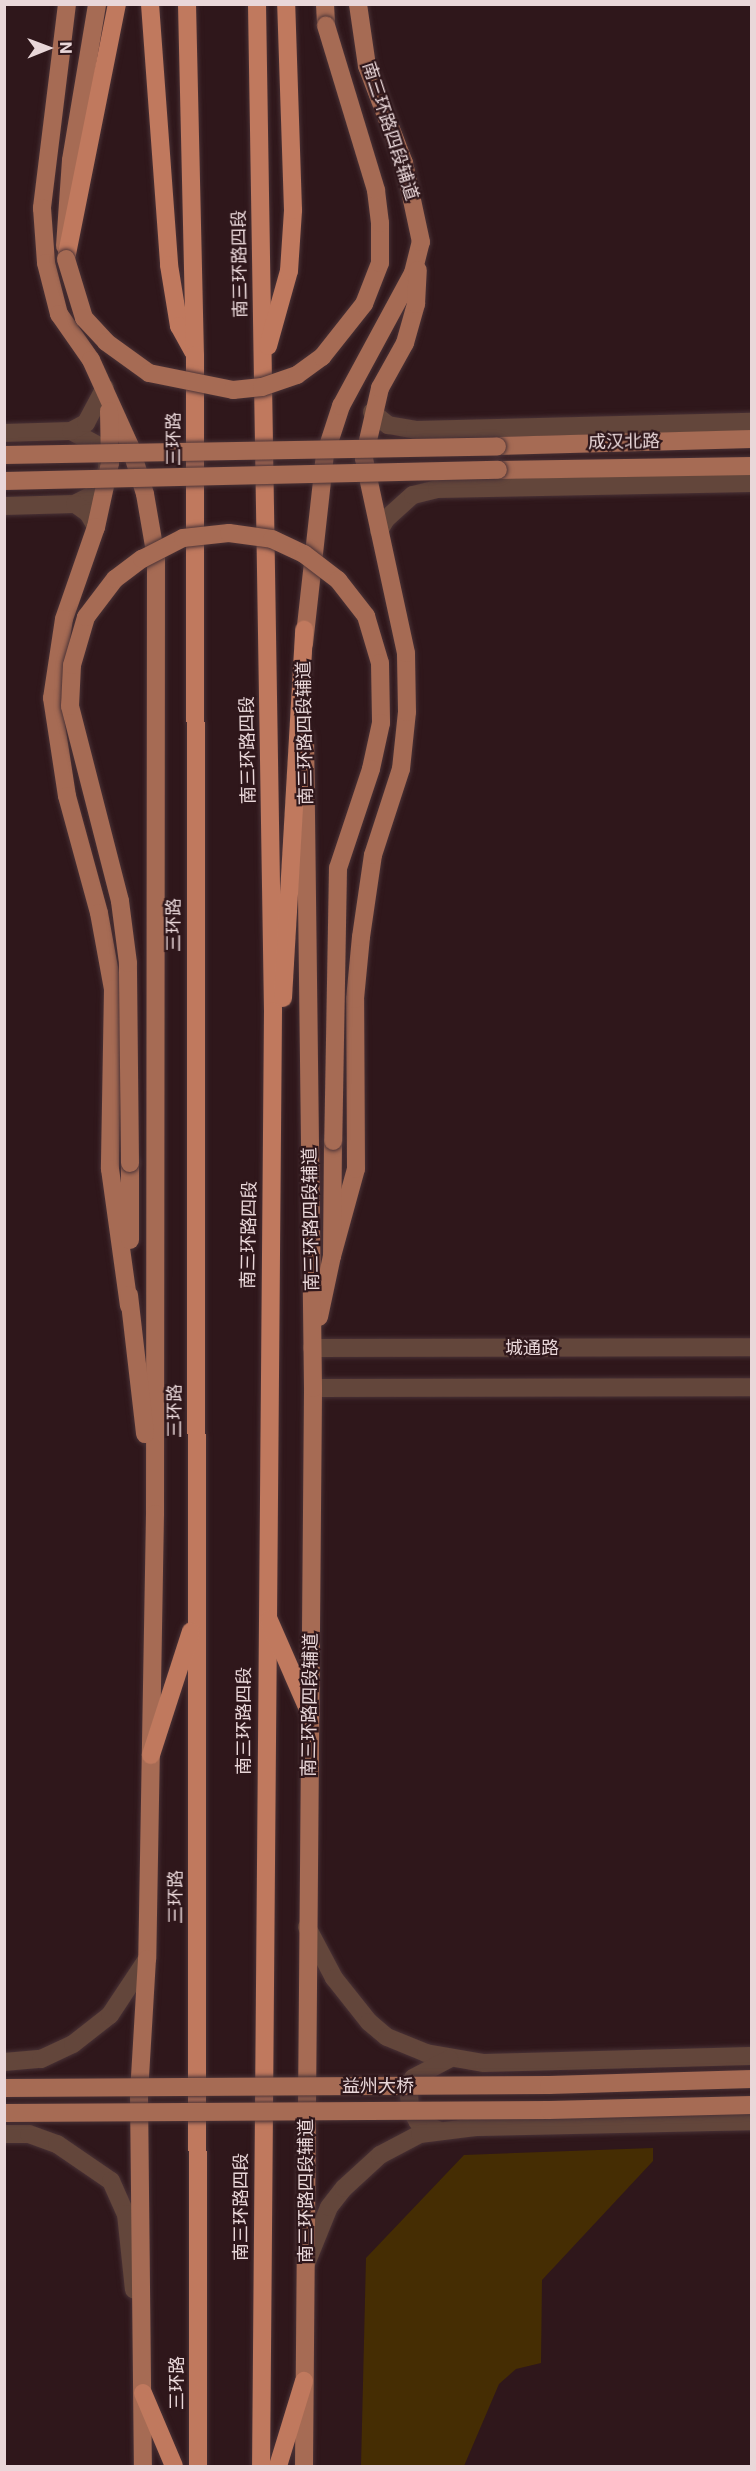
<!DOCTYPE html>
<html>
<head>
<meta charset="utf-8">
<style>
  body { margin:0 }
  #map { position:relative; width:756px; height:2471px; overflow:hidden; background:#2f171b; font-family:Inter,"Noto Sans SC",sans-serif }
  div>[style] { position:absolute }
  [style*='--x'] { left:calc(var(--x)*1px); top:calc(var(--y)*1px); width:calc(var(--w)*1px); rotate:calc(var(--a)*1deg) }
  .green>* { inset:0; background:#452d03 }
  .roads { filter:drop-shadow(0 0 2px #493236) drop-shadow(0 0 2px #493236) }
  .minor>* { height:18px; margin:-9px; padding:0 9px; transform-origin:9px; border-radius:9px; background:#63463b }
  .major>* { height:18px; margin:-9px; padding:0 9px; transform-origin:9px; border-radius:9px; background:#a66b54 }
  .highway>* { height:18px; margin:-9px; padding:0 9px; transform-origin:9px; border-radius:9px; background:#c0795e }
  .bridges { filter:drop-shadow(0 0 2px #493236) drop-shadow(0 0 2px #493236) }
  .major-bridge>* { height:18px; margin:-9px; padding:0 9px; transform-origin:9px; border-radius:9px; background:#a66b54 }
  span { translate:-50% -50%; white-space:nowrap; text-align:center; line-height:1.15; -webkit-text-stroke:4.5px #2f171b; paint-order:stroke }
  .street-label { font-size:18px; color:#e9d7d9 }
  .frame { position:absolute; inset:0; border:6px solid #e9d7d9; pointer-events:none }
  .north { position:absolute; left:18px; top:18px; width:60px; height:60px; -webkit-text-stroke:4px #2f171b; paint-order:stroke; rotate:89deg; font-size:16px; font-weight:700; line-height:24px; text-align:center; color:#e9d7d9 }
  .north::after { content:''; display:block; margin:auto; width:21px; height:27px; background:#e9d7d9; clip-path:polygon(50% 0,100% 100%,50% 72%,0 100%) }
</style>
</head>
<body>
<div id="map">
  <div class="green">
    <div style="clip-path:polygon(653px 2148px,653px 2161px,542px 2280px,541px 2363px,516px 2369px,499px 2384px,464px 2466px,361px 2466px,366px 2258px,464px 2155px)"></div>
  </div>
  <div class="roads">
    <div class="minor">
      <div style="--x:372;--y:412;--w:21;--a:39"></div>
      <div style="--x:388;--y:425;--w:27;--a:10"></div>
      <div style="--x:415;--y:430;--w:337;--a:-1.4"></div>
      <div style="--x:71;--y:431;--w:34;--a:28"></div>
      <div style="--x:101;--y:447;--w:18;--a:68"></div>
      <div style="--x:108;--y:464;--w:27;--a:103"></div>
      <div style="--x:102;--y:490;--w:30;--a:153"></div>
      <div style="--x:4;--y:433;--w:67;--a:-1.7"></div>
      <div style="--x:71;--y:431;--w:17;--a:-28"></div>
      <div style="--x:86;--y:423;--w:40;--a:-62"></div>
      <div style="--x:4;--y:506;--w:71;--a:-1.6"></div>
      <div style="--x:75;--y:504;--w:16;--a:35"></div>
      <div style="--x:88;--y:513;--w:16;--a:60"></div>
      <div style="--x:379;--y:531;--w:14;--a:-60"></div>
      <div style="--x:386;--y:519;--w:36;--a:-42"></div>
      <div style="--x:413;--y:495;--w:25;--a:-14"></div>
      <div style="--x:437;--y:489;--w:315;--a:-1.1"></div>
      <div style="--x:312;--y:1348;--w:440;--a:-0.1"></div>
      <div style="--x:313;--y:1388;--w:439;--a:-0.1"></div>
      <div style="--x:307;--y:1927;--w:58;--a:62.1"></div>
      <div style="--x:334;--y:1978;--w:56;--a:51.5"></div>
      <div style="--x:369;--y:2022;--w:23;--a:40"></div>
      <div style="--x:387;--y:2037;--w:42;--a:22.3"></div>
      <div style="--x:426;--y:2053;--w:59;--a:9.8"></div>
      <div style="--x:484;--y:2063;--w:268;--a:-1.5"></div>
      <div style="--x:4;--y:2062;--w:37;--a:-5"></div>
      <div style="--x:41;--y:2059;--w:35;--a:-25"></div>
      <div style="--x:73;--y:2044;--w:47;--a:-38.1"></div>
      <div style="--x:110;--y:2015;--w:67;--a:-56.5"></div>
      <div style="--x:438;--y:2130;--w:22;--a:-158"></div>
      <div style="--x:418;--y:2122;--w:16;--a:-120"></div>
      <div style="--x:410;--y:2108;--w:13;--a:-94"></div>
      <div style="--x:409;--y:2095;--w:17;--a:-77"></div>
      <div style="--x:413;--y:2078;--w:41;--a:-27.8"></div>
      <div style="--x:4;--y:2134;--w:25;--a:0"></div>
      <div style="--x:29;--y:2134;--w:30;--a:20"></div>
      <div style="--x:57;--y:2144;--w:65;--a:34.4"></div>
      <div style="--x:111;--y:2181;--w:36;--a:66"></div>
      <div style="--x:126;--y:2214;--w:76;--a:84"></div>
      <div style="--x:306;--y:2264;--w:61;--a:-68"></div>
      <div style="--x:329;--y:2207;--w:24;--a:-52"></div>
      <div style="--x:344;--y:2188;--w:49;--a:-42.5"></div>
      <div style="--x:380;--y:2155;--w:45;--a:-27.7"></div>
      <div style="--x:420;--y:2134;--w:56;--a:-7.1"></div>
      <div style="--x:476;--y:2127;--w:276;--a:-1.2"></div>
    </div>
    <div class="major">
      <div style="--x:67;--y:4;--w:206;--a:97"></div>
      <div style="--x:42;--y:208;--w:55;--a:85.8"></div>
      <div style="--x:46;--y:263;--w:53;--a:75.7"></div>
      <div style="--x:59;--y:314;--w:56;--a:55.2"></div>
      <div style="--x:91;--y:360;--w:94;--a:65.6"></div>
      <div style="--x:130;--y:446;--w:50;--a:72.6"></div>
      <div style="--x:145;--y:494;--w:65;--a:80.2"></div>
      <div style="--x:156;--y:558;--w:956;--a:90.06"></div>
      <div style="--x:155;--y:1514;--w:445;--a:91"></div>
      <div style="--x:147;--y:1959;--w:136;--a:93.4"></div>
      <div style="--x:139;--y:2095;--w:371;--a:89.4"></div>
      <div style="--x:325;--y:4;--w:21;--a:87"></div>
      <div style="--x:65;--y:246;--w:86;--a:-86"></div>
      <div style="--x:71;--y:160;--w:158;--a:-80.5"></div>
      <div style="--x:109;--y:411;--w:52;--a:88.9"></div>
      <div style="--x:110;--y:463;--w:66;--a:102.3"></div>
      <div style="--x:96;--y:527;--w:97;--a:109.2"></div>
      <div style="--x:64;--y:619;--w:80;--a:98.6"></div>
      <div style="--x:52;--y:698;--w:99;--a:81.3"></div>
      <div style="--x:67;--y:796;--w:121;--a:74.7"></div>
      <div style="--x:99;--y:913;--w:77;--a:79.6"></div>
      <div style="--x:113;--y:989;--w:180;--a:91"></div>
      <div style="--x:110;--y:1169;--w:138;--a:82.1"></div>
      <div style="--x:497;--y:446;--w:255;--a:-1.6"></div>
      <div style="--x:498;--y:470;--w:254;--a:-0.9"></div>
      <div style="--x:304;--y:644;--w:190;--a:-83.7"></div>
      <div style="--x:325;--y:455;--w:52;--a:-71.9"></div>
      <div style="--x:341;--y:406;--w:151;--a:-61.6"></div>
      <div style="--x:413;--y:273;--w:32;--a:-76"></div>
      <div style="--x:421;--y:242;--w:81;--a:-102.1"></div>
      <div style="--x:404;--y:163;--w:104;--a:-110.9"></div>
      <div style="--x:367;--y:66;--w:63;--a:-98.3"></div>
      <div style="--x:130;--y:1240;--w:77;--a:-90"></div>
      <div style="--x:332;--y:1256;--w:90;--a:-74.6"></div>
      <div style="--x:356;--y:1169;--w:170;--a:-90.3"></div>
      <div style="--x:355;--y:999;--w:62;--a:-84.5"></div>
      <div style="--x:361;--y:937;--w:83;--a:-81.7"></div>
      <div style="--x:373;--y:855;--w:90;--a:-72"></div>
      <div style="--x:401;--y:769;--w:57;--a:-84"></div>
      <div style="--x:407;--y:712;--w:59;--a:-91"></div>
      <div style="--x:406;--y:653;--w:199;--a:-102.2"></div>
      <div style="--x:364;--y:458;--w:72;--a:-77.1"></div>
      <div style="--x:380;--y:388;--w:51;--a:-60.9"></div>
      <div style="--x:405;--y:343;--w:41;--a:-74.2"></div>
      <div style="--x:416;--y:304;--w:34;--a:-87"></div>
      <div style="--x:129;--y:1295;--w:140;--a:83.4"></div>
      <div style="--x:319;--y:1317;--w:62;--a:-78"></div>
      <div style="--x:332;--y:1256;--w:115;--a:-89.5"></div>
      <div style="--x:304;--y:2466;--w:1078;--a:-89.52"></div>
      <div style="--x:313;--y:1388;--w:651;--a:-90.7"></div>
    </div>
    <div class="highway">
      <div style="--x:150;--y:4;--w:262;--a:85.8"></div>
      <div style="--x:169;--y:265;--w:62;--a:80.7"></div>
      <div style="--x:179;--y:326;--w:29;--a:61"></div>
      <div style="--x:187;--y:4;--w:351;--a:88.7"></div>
      <div style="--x:195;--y:355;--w:2111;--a:89.92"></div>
      <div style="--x:257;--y:4;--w:1007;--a:89.09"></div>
      <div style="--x:273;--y:1011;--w:1455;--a:90.47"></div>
      <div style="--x:66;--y:259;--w:260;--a:-78.7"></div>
      <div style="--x:268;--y:346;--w:78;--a:-74.4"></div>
      <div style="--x:289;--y:271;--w:61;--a:-86.2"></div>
      <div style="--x:293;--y:210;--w:206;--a:-91.9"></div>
      <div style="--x:283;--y:998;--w:369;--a:-86.7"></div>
      <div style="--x:269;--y:1620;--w:103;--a:66.4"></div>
      <div style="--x:151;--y:1755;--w:130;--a:-72.1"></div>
      <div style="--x:143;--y:2393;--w:79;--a:67"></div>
      <div style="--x:278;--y:2466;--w:89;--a:-73"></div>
    </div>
  </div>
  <div class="bridges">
    <div class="major-bridge">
      <div style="--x:66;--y:259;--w:62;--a:73"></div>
      <div style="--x:84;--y:318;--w:33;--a:47"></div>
      <div style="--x:106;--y:342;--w:53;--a:35.8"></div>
      <div style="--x:149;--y:373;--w:86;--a:11.4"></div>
      <div style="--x:233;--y:390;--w:29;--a:-6"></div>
      <div style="--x:262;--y:387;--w:37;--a:-19"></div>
      <div style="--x:297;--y:375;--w:31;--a:-36"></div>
      <div style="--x:322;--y:357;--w:68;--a:-51.6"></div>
      <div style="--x:364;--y:304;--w:44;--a:-68.7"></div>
      <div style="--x:380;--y:263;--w:40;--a:-90"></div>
      <div style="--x:380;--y:223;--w:33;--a:-97"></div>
      <div style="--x:376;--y:190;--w:172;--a:-106.9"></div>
      <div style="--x:4;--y:455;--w:493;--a:-1"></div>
      <div style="--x:4;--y:481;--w:494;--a:-1.3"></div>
      <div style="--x:130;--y:1163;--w:200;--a:-90.6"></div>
      <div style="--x:128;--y:963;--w:63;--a:-97.4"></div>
      <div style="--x:120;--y:901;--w:201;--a:-104.4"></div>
      <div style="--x:70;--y:706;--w:41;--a:-87.2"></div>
      <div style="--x:72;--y:665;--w:50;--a:-73.7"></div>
      <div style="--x:86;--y:617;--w:48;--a:-52.7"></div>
      <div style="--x:115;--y:579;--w:34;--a:-37"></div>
      <div style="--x:142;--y:559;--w:46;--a:-27.1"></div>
      <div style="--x:183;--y:538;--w:46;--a:-6.2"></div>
      <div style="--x:229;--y:533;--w:43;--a:7.9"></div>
      <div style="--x:272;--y:539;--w:35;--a:25"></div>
      <div style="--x:304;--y:554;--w:43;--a:37.4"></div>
      <div style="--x:338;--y:580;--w:46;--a:52.1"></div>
      <div style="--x:366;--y:616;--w:49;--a:73.4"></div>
      <div style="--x:380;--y:663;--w:60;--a:89"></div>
      <div style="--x:381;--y:723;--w:47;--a:102.3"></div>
      <div style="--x:371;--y:769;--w:104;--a:108.4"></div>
      <div style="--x:338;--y:868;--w:273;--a:91"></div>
      <div style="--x:4;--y:2088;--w:545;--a:-0.32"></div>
      <div style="--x:549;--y:2085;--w:203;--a:-1.7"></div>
      <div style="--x:4;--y:2113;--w:545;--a:-0.32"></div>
      <div style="--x:549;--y:2110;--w:203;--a:-1.4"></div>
    </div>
  </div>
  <div class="street-label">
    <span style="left:390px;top:131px;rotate:72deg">南三环路四段辅道</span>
    <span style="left:240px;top:264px;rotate:-91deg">南三环路四段</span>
    <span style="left:174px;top:439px;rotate:-90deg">三环路</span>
    <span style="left:624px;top:442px;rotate:-1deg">成汉北路</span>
    <span style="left:305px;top:733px;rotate:-91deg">南三环路四段辅道</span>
    <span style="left:248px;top:750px;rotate:-91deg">南三环路四段</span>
    <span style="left:174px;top:925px;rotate:-90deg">三环路</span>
    <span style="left:311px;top:1219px;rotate:-91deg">南三环路四段辅道</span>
    <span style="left:249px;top:1235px;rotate:-89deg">南三环路四段</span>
    <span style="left:532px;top:1348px">城通路</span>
    <span style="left:175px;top:1411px;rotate:-90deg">三环路</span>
    <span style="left:310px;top:1705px;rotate:-89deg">南三环路四段辅道</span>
    <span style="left:244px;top:1721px;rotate:-90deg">南三环路四段</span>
    <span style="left:176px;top:1897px;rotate:-90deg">三环路</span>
    <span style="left:378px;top:2086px">益州大桥</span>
    <span style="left:306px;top:2191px;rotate:-90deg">南三环路四段辅道</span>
    <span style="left:241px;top:2207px;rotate:-90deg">南三环路四段</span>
    <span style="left:177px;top:2383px;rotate:-90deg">三环路</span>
  </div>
  <div class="frame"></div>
  <div class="north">N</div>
</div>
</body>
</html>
